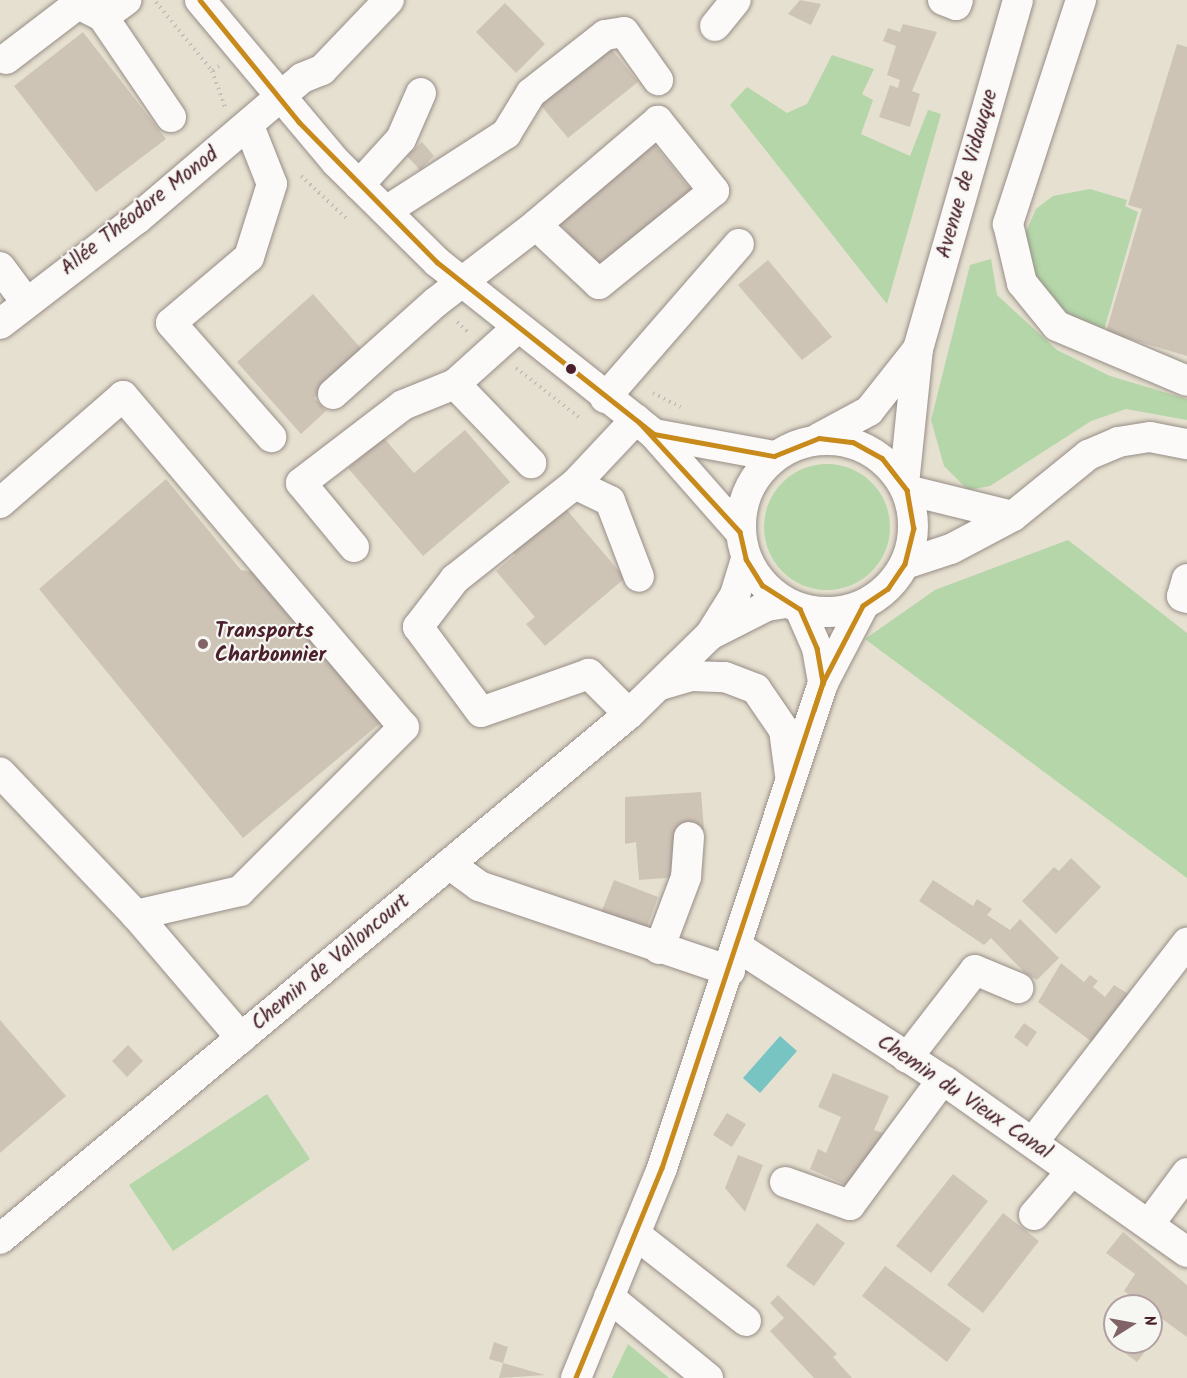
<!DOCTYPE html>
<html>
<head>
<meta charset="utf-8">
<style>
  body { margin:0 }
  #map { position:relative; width:1187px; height:1378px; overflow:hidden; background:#e6e0d0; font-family:Kalam,sans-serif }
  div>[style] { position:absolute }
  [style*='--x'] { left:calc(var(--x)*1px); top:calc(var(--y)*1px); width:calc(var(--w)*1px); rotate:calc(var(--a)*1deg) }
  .green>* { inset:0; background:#b4d6a8 }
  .round { border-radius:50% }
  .water>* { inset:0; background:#78c4c3 }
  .building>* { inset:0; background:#cec4b6 }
  .path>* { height:4px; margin-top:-2px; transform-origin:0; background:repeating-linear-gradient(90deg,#c2bcbb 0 1.5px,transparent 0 6px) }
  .roads { filter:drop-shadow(0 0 2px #978d87) drop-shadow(0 0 2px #978d87) }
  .minor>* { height:30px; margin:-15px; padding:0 15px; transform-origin:15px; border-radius:15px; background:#fbfaf8 }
  .minor>.ring { margin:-15px; padding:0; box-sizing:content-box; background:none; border:30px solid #fbfaf8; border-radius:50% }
  .bus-1>* { height:4.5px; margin:-2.25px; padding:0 2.25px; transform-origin:2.25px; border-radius:2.25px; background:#c78a1b }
  .dots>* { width:16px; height:16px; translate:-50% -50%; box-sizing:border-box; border:3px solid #f6f6f2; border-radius:50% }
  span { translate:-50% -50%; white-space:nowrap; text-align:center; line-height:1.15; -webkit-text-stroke:4.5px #f6f6f2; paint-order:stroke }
  .street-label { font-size:21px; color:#4a1f2b }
  .poi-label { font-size:21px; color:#4a1f2b; font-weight:700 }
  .left { translate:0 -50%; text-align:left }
  .north { position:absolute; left:1103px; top:1294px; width:60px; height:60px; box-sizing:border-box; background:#f6f6f2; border:2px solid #b1a0a2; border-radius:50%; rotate:79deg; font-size:16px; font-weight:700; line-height:24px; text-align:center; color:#4a1f2b }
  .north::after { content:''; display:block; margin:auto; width:21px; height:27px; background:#816365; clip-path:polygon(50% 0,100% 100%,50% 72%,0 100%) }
</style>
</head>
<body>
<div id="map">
  <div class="green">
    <div style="clip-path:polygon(832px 55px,874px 69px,862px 94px,873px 100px,861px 134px,910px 156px,928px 110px,941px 114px,887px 304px,730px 105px,747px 87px,787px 113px,807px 104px)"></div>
    <div style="clip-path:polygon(1090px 189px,1127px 200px,1125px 206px,1138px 212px,1102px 337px,1065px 314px,1031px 270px,1025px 234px,1036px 209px,1053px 196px)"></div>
    <div style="clip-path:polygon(991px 259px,997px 295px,1057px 350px,1110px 376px,1187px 399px,1187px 420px,1126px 409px,1091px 421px,990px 486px,968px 490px,944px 466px,931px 420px,970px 265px)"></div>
    <div class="round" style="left:764px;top:464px;width:126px;height:126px"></div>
    <div style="clip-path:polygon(1068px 540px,1187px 633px,1187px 878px,865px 639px,935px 590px)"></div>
    <div style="clip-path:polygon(267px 1094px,310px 1159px,173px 1251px,129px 1185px)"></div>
    <div style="clip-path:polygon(628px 1344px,669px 1378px,612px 1378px)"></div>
  </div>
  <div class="water">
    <div style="clip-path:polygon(780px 1036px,797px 1051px,760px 1093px,743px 1078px)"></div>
  </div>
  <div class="building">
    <div style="clip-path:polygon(800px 0,821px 4px,811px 25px,788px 14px)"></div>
    <div style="clip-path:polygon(505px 3px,545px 44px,516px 73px,476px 32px)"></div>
    <div style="clip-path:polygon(903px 24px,937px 32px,912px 91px,920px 94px,910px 127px,879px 117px,890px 85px,898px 88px,900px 80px,887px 75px,896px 46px,883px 41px,888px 28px,900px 32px)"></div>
    <div style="clip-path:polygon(83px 32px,166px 139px,96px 192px,14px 86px)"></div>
    <div style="clip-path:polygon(1177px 44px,1187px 47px,1187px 356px,1106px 332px,1142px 209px,1128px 205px)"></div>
    <div style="clip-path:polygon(608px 45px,638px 82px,568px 138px,538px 102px)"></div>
    <div style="clip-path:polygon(422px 142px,434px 156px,420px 170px,407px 156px)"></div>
    <div style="clip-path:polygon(652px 142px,695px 195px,600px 272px,557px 219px)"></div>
    <div style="clip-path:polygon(768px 260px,832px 337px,802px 360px,738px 285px)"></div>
    <div style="clip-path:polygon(313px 294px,365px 353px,314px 398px,326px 411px,301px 434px,237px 362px)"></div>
    <div style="clip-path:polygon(465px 430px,510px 482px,423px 556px,348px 468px,384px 438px,414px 473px)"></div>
    <div style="clip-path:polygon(166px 479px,241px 570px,264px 574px,384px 720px,243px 838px,39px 589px)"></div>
    <div style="clip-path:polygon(566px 509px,625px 578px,545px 646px,526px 624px,535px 617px,496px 571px,515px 555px,508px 547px)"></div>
    <div style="clip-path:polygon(701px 792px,704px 830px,674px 833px,677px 877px,639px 880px,636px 842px,625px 844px,625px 797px)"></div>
    <div style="clip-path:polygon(1071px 858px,1101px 887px,1056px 934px,1022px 901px,1054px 867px,1059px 871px)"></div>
    <div style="clip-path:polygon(614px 880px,658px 897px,644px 935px,599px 918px)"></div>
    <div style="clip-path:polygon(933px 880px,973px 906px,977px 899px,992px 909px,987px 915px,1010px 930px,1020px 919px,1059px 958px,1037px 980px,1026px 974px,991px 938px,984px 945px,919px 901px)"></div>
    <div style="clip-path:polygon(1061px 963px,1084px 982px,1090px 975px,1098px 981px,1093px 987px,1105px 997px,1114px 985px,1133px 997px,1095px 1044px,1038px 1002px)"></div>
    <div style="clip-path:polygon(0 1020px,66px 1096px,0 1153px)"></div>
    <div style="clip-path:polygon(1024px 1023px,1037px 1032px,1027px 1047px,1014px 1037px)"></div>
    <div style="clip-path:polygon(128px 1045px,143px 1061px,127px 1077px,112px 1061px)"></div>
    <div style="clip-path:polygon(833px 1073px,889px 1096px,874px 1130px,883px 1133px,869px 1166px,861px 1162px,851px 1187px,810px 1169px,818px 1149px,826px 1153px,841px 1117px,818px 1107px)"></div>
    <div style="clip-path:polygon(727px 1113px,746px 1124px,732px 1147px,713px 1135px)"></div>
    <div style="clip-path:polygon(738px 1155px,763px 1165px,745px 1212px,725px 1188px)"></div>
    <div style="clip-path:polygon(953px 1174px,988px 1201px,931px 1273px,896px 1246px)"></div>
    <div style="clip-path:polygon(1003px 1213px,1039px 1241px,983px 1313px,947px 1285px)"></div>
    <div style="clip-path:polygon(817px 1223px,845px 1243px,814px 1286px,786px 1266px)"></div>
    <div style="clip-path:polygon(1123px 1232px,1187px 1285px,1187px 1337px,1124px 1291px,1135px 1274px,1106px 1253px)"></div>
    <div style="clip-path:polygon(885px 1266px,971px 1329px,947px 1362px,862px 1296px)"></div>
    <div style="clip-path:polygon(778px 1295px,837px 1354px,833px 1357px,852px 1378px,814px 1378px,770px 1331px,784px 1318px,770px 1303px)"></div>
    <div style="clip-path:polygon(1115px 1334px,1115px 1342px,1136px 1342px,1146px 1350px,1137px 1362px,1109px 1341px)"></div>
    <div style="clip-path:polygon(494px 1342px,508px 1347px,503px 1363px,489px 1359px)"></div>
    <div style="clip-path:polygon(503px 1363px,545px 1375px,499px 1378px)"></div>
  </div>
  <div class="path">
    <div style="--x:156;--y:2;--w:89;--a:50.9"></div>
    <div style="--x:219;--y:66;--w:9;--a:144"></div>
    <div style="--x:212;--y:71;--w:38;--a:70"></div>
    <div style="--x:301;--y:176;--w:62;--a:43"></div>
    <div style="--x:457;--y:322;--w:16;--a:43"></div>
    <div style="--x:516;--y:368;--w:83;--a:38.1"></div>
    <div style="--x:653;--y:393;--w:31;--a:27"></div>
  </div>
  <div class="roads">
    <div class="minor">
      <div style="--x:200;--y:0;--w:212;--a:50"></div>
      <div style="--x:336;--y:162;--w:142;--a:44.7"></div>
      <div style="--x:437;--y:262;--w:277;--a:38.4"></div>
      <div style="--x:654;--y:434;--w:130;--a:48.7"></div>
      <div style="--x:943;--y:0;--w:14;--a:21"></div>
      <div style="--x:956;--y:5;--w:5;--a:-68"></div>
      <div style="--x:1081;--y:0;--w:236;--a:108.1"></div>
      <div style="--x:1008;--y:224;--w:61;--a:76.7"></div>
      <div style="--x:1022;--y:283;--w:55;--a:50.9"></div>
      <div style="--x:1057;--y:326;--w:141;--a:22.9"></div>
      <div style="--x:103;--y:17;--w:121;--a:55.8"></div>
      <div style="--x:715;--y:26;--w:33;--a:-51"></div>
      <div style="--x:6;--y:59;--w:91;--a:-37.4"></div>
      <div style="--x:78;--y:4;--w:28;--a:27"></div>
      <div style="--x:103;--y:17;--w:29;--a:-36"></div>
      <div style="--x:249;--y:126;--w:62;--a:68.4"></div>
      <div style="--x:272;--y:184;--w:77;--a:107.5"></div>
      <div style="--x:249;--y:257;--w:102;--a:139.8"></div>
      <div style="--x:171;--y:323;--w:152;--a:48.7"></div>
      <div style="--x:359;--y:185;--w:62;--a:-47.6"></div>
      <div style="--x:401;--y:139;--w:50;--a:-66.5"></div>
      <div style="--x:386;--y:211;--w:143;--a:-32.7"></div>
      <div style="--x:506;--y:134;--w:48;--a:-58.6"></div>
      <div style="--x:531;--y:93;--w:94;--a:-38.1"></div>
      <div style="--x:605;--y:35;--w:19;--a:-9"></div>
      <div style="--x:624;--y:32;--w:59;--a:54.7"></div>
      <div style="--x:0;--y:267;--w:44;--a:53.4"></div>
      <div style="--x:0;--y:324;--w:173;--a:-37.5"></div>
      <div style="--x:137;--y:219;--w:217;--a:-40.5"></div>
      <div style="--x:302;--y:78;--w:22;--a:-22"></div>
      <div style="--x:322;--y:70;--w:97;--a:-46.3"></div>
      <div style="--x:516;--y:329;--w:82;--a:138"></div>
      <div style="--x:455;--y:384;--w:110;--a:46.1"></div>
      <div style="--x:333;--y:394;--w:138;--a:-41.8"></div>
      <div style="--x:436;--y:302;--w:126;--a:-37.6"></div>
      <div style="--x:536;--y:225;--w:86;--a:43.1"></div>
      <div style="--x:599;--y:284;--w:148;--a:-39"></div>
      <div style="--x:714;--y:191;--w:90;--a:-128.7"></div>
      <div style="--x:658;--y:121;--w:160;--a:139.6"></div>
      <div style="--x:605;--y:398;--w:204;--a:-49"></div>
      <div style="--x:654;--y:434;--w:122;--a:10.4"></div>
      <div style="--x:819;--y:438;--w:57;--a:-28.4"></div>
      <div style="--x:869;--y:411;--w:79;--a:-51.7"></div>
      <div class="ring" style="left:741px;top:440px;width:142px;height:142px"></div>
      <div style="--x:575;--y:484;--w:39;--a:26"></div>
      <div style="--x:610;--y:501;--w:81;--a:69.1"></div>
      <div style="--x:904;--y:484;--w:136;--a:-84.1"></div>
      <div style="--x:918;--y:349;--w:363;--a:-74"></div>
      <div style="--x:907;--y:490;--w:109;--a:13.8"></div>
      <div style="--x:0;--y:503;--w:163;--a:-41"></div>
      <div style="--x:123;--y:396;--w:434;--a:49.7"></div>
      <div style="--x:404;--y:727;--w:232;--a:135"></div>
      <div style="--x:240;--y:891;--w:107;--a:167"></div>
      <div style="--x:136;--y:915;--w:197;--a:-133.6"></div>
      <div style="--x:354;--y:547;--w:83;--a:-129.6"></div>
      <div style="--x:301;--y:483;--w:128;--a:-37.4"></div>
      <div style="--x:403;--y:405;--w:56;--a:-22"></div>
      <div style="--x:905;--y:564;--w:48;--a:-18.1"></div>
      <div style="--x:951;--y:549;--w:70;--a:-28"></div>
      <div style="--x:1013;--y:516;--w:97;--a:-39.1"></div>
      <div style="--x:1088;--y:455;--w:33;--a:-23"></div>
      <div style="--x:1118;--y:442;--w:32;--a:-9"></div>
      <div style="--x:1150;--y:437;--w:38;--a:11"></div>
      <div style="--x:1187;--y:579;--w:18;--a:106"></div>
      <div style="--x:1182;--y:596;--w:5;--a:22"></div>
      <div style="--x:800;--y:609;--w:43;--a:66.4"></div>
      <div style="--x:817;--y:648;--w:36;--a:80"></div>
      <div style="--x:710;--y:635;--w:64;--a:-27"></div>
      <div style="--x:767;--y:606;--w:19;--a:-9"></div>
      <div style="--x:660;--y:685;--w:33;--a:-16"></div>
      <div style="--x:692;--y:676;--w:33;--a:2"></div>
      <div style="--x:725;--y:677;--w:33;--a:21"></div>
      <div style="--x:756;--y:689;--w:50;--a:55.7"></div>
      <div style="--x:784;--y:730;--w:45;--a:82.4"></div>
      <div style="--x:629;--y:714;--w:57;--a:-135"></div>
      <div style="--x:589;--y:674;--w:114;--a:160.6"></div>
      <div style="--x:481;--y:712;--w:106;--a:-126.5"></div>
      <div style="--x:418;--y:627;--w:61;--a:-52.4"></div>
      <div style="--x:455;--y:579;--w:153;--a:-38.4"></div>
      <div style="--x:575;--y:484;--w:89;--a:-46.8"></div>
      <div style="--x:449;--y:864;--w:37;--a:36"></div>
      <div style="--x:479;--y:886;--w:265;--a:18.7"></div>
      <div style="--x:136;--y:915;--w:162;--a:49.5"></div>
      <div style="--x:738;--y:947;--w:248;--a:33"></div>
      <div style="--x:946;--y:1082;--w:295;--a:35.2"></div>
      <div style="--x:659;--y:949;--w:77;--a:-69.4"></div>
      <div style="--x:686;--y:877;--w:40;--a:-85.7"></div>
      <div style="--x:907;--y:1058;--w:111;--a:-52.3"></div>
      <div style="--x:975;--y:970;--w:47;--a:22.7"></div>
      <div style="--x:1033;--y:1142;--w:252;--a:-52.3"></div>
      <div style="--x:785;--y:1182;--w:69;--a:19.5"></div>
      <div style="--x:850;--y:1205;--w:155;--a:-53.6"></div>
      <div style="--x:1034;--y:1215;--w:57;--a:-49.3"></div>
      <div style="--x:1150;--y:1223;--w:62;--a:-53.5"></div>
      <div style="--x:635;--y:1234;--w:141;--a:38.1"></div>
      <div style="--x:0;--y:1239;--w:819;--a:-39.85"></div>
      <div style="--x:629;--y:714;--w:113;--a:-44.3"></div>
      <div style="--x:710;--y:635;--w:47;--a:-58"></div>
      <div style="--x:735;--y:595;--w:38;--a:-73"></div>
      <div style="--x:609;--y:1297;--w:128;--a:39.3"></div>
      <div style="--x:576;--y:1378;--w:227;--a:-67.7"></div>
      <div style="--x:662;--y:1168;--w:511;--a:-71.64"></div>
      <div style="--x:823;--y:683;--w:87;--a:-62.5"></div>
    </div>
  </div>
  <div class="bus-1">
    <div style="--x:200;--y:0;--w:157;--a:50.9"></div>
    <div style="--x:299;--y:122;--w:197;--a:45.4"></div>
    <div style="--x:437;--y:262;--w:277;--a:38.4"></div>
    <div style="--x:654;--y:434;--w:122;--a:10.4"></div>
    <div style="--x:774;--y:456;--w:48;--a:-21.8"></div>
    <div style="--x:819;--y:438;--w:34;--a:7"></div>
    <div style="--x:853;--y:442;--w:33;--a:29"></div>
    <div style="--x:882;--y:458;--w:41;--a:52"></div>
    <div style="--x:907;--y:490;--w:39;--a:80"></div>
    <div style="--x:914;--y:528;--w:37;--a:104"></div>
    <div style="--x:905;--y:564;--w:30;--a:124"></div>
    <div style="--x:888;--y:589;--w:30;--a:146"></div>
    <div style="--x:863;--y:606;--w:87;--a:117.5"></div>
    <div style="--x:823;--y:683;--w:511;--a:108.36"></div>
    <div style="--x:662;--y:1168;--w:227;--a:112.3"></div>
    <div style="--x:639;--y:422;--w:149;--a:47.4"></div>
    <div style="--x:740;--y:532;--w:28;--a:77"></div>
    <div style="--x:746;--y:559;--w:31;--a:58"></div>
    <div style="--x:762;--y:585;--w:45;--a:32.3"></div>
    <div style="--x:800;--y:609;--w:43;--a:66.4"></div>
    <div style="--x:817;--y:648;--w:36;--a:80"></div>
    <div style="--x:823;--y:683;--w:29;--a:108"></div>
  </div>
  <div class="dots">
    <div style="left:571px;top:369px;background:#4a1f2b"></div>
    <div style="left:203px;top:644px;background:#816365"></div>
  </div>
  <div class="street-label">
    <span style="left:968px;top:174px;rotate:-74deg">Avenue de Vidauque</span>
    <span style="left:140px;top:212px;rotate:-38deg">Allée Théodore Monod</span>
    <span style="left:331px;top:963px;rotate:-40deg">Chemin de Valloncourt</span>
    <span style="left:964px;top:1098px;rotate:34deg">Chemin du Vieux Canal</span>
  </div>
  <div class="poi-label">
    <span class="left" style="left:215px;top:644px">Transports<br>Charbonnier</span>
  </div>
  <div class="north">N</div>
</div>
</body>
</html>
